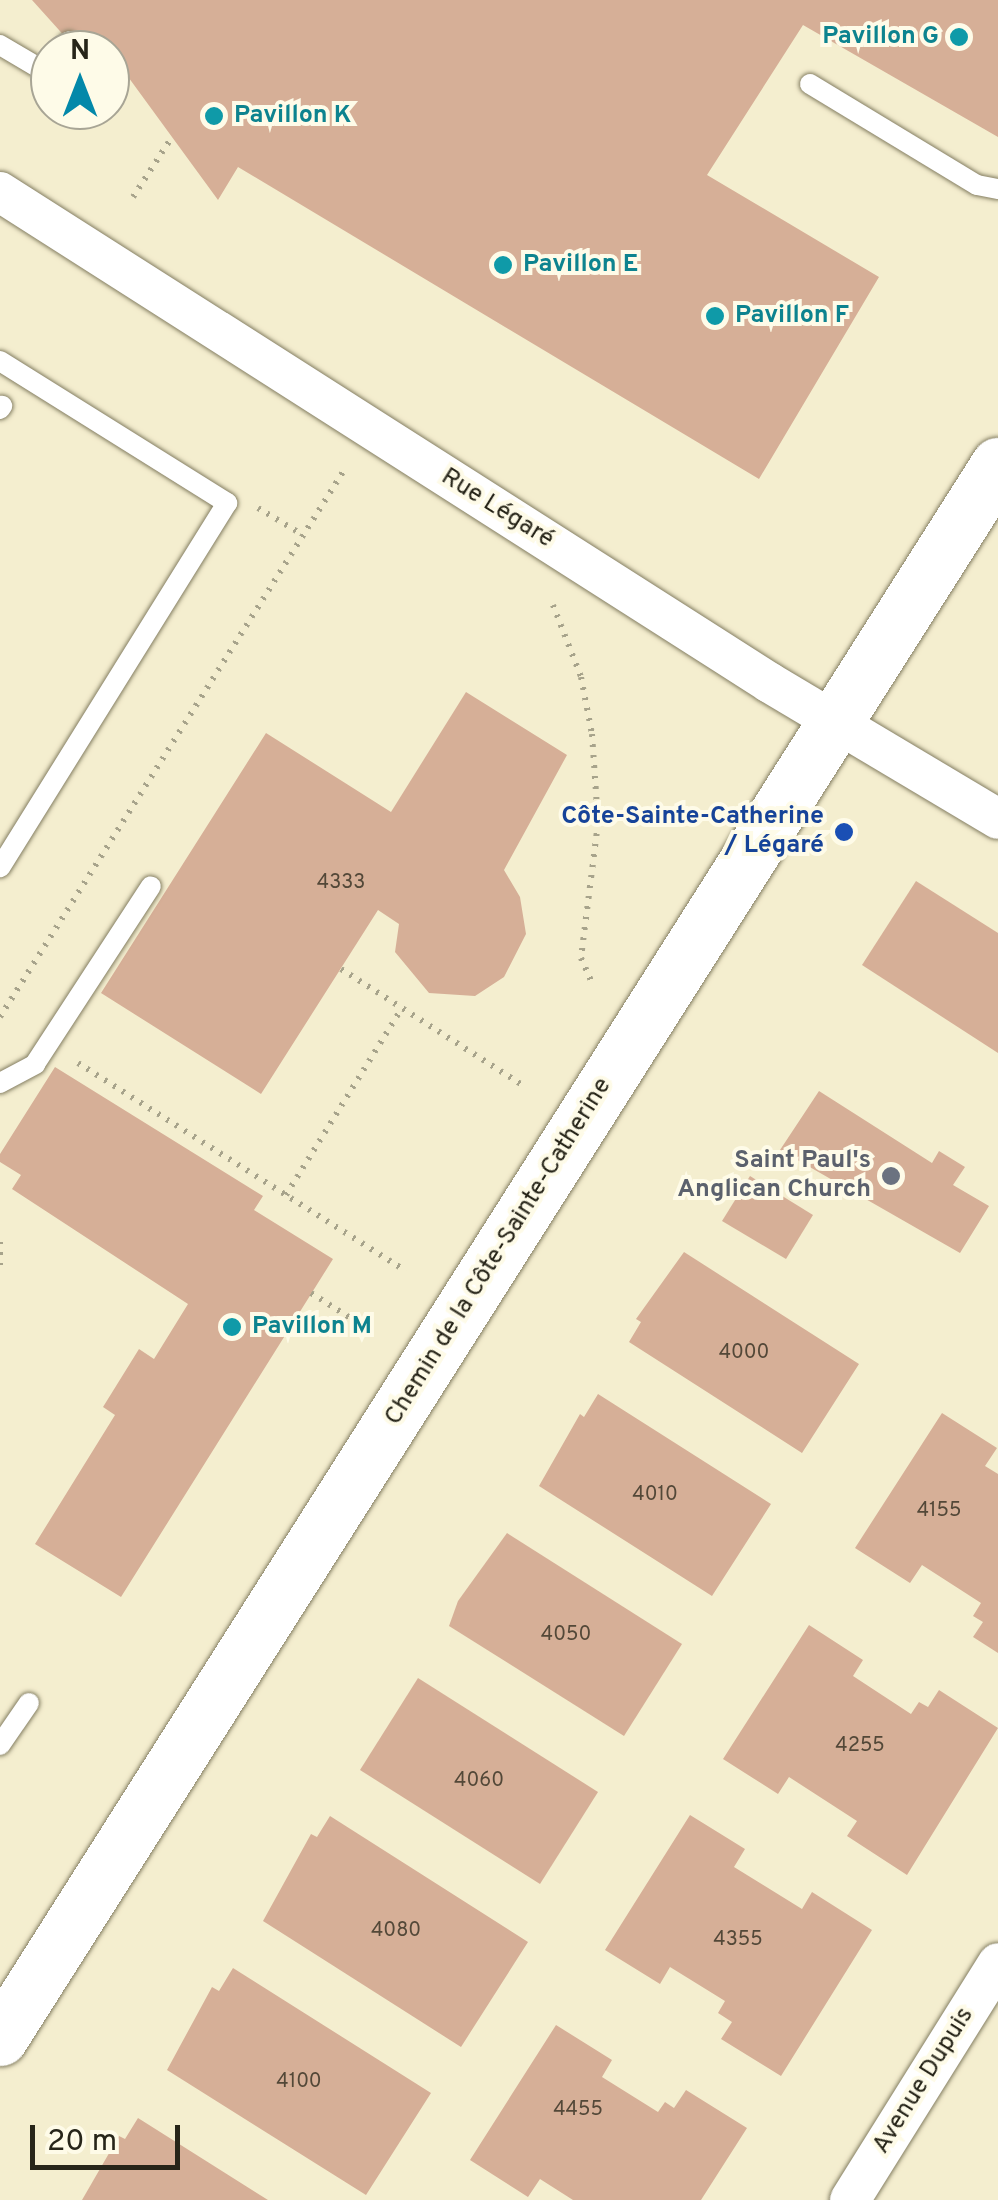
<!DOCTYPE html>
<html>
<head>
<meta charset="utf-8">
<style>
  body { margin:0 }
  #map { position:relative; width:998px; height:2200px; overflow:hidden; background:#f4eecf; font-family:Overpass,sans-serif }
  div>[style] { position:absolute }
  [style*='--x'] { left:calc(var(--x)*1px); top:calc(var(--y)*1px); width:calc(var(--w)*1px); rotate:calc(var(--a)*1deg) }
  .building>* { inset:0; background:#d6af97 }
  .path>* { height:6px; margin-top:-3px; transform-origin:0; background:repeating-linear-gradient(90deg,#a7a38b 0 2.5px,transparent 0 10.5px) }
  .roads { filter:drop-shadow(0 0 2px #847e62) drop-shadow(0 0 2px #847e62) }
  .lane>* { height:20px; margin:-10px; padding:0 10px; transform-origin:10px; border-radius:10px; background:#fff }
  .street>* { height:40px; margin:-20px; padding:0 20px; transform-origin:20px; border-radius:20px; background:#fff }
  .secondary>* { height:55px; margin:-27.5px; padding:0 27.5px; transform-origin:27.5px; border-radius:27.5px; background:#fff }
  .dots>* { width:28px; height:28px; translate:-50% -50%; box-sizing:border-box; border:5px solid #fefbe8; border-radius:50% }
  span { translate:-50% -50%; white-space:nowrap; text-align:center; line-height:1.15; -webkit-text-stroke:8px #fefbe8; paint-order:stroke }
  .number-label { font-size:20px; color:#534838 }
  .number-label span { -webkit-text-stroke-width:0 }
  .culture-label { font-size:25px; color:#0d838f; font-weight:700 }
  .right { translate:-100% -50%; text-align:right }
  .left { translate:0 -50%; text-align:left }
  .street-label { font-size:25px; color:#272519 }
  .transit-label { font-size:25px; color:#164399; font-weight:700 }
  .worship-label { font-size:25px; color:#5b616d; font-weight:700 }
  .north { position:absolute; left:30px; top:30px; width:100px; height:100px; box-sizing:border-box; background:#fefbe8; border:2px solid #a8a595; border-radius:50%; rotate:0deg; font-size:28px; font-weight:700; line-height:40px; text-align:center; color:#272519 }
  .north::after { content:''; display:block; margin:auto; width:35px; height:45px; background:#0388a9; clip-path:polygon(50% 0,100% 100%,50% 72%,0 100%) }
  .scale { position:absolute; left:30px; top:2125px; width:150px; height:45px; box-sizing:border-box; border:5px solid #272519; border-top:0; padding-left:12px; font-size:30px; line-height:35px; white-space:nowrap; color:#272519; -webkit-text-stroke:8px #fefbe8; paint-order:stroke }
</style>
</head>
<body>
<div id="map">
  <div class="building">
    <div style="clip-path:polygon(32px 0,998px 0,998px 137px,803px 25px,707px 175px,879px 277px,759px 479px,238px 167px,218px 200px,126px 74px,110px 92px,110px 50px,77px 50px)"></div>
    <div style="clip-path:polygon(466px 692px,567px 755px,504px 870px,520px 897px,526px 934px,504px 977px,475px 996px,429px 993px,395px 952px,399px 924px,378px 910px,261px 1094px,101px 993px,266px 733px,391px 812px)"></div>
    <div style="clip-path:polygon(916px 881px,998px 933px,998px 1053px,862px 965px)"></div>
    <div style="clip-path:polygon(55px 1067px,263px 1196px,254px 1210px,333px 1259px,121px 1597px,35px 1544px,115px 1415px,103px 1407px,139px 1349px,154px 1359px,188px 1304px,12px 1189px,21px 1175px,0 1162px,0 1154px)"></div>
    <div style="clip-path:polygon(819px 1091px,932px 1163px,939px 1151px,965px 1167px,953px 1185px,989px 1206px,960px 1253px,780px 1150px)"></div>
    <div style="clip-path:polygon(750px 1176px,813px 1215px,786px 1259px,722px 1221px)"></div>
    <div style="clip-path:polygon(684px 1252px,859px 1364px,802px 1453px,629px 1342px,641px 1322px,636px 1319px)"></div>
    <div style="clip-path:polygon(598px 1394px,771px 1504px,712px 1596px,539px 1486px,580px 1414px,584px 1417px)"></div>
    <div style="clip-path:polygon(942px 1413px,997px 1448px,985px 1466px,998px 1474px,998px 1653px,973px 1637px,983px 1622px,973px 1616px,981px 1603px,922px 1565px,910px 1583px,855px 1548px)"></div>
    <div style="clip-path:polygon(507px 1533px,682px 1644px,624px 1736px,449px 1626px,458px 1601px)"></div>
    <div style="clip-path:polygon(809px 1625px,863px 1660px,853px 1676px,911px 1714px,919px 1702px,928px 1707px,939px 1690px,998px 1728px,907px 1875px,847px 1836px,857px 1821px,789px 1777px,778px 1794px,723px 1759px)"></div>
    <div style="clip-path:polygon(418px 1678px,598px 1792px,540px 1884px,360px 1770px)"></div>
    <div style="clip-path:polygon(690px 1815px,745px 1849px,734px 1867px,802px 1909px,812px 1892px,872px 1930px,781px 2076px,721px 2039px,732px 2022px,718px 2013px,725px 2001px,670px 1967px,660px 1984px,605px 1950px)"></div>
    <div style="clip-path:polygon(330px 1816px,528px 1942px,461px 2047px,263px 1921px,311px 1834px,317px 1837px)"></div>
    <div style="clip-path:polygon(233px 1968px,431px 2093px,366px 2195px,167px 2070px,212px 1987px,219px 1991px)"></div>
    <div style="clip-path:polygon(556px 2025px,612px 2060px,602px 2077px,658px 2112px,665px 2102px,674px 2108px,686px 2090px,747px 2128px,701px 2200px,573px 2200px,540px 2179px,528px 2197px,470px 2160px)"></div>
    <div style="clip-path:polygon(138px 2118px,268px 2200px,82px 2200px,119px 2136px,125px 2139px)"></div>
  </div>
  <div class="path">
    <div style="--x:133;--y:197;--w:72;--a:-57"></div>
    <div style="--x:258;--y:508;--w:52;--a:31"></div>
    <div style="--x:553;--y:605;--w:77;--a:68.7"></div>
    <div style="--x:581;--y:677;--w:58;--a:79.1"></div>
    <div style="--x:592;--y:734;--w:89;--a:86.1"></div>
    <div style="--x:598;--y:823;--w:136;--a:97.2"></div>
    <div style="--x:581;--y:958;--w:24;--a:66"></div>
    <div style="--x:341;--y:969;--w:217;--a:32.6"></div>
    <div style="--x:0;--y:1017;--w:644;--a:-57.82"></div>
    <div style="--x:78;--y:1063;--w:388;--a:32.4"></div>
    <div style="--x:286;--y:1195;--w:220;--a:-58.2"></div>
    <div style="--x:0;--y:1242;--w:24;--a:90"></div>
    <div style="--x:311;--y:1293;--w:69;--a:32.5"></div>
  </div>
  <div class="roads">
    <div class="lane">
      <div style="--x:0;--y:45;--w:51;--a:30.6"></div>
      <div style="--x:44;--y:71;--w:9;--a:-49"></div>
      <div style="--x:62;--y:50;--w:11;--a:-52"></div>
      <div style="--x:810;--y:84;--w:195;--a:31.2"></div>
      <div style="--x:977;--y:185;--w:21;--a:11"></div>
      <div style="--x:0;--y:361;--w:268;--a:32"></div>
      <div style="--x:227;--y:503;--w:429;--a:121.9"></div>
      <div style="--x:0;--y:409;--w:4;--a:-56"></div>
      <div style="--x:0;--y:1083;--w:40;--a:-28"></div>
      <div style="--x:35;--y:1064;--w:212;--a:-56.9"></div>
      <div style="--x:0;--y:1745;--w:51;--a:-55.4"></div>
    </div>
    <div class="street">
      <div style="--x:0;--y:192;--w:913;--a:32.52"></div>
      <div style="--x:770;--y:683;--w:265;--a:30.8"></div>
      <div style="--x:850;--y:2200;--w:279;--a:-58"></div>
    </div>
    <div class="secondary">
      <div style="--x:0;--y:2038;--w:1863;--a:-57.61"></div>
    </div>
  </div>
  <div class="dots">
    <div style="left:959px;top:37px;background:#0f9aa8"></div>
    <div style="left:214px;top:116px;background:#0f9aa8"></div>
    <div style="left:503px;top:265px;background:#0f9aa8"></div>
    <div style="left:715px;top:316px;background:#0f9aa8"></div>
    <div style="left:844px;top:832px;background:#1a4fb4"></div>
    <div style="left:891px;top:1176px;background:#6b7280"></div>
    <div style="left:232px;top:1327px;background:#0f9aa8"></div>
  </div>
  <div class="number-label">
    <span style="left:341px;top:883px">4333</span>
    <span style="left:744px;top:1353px">4000</span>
    <span style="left:655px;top:1495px">4010</span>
    <span style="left:939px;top:1511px">4155</span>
    <span style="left:566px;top:1635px">4050</span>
    <span style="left:860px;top:1746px">4255</span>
    <span style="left:479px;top:1781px">4060</span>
    <span style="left:396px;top:1931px">4080</span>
    <span style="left:738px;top:1940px">4355</span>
    <span style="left:299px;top:2082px">4100</span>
    <span style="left:578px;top:2110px">4455</span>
  </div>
  <div class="culture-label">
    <span class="right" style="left:939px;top:37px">Pavillon G</span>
    <span class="left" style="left:234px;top:116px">Pavillon K</span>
    <span class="left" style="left:523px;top:265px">Pavillon E</span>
    <span class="left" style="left:735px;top:316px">Pavillon F</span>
    <span class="left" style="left:252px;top:1327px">Pavillon M</span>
  </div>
  <div class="street-label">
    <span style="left:497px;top:509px;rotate:32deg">Rue Légaré</span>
    <span style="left:499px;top:1252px;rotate:-58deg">Chemin de la Côte-Sainte-Catherine</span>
    <span style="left:924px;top:2081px;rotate:-58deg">Avenue Dupuis</span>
  </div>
  <div class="transit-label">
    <span class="right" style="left:824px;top:832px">Côte-Sainte-Catherine<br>/ Légaré</span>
  </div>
  <div class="worship-label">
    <span class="right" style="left:871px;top:1176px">Saint Paul's<br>Anglican Church</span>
  </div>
  <div class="north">N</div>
  <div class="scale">20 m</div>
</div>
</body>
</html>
